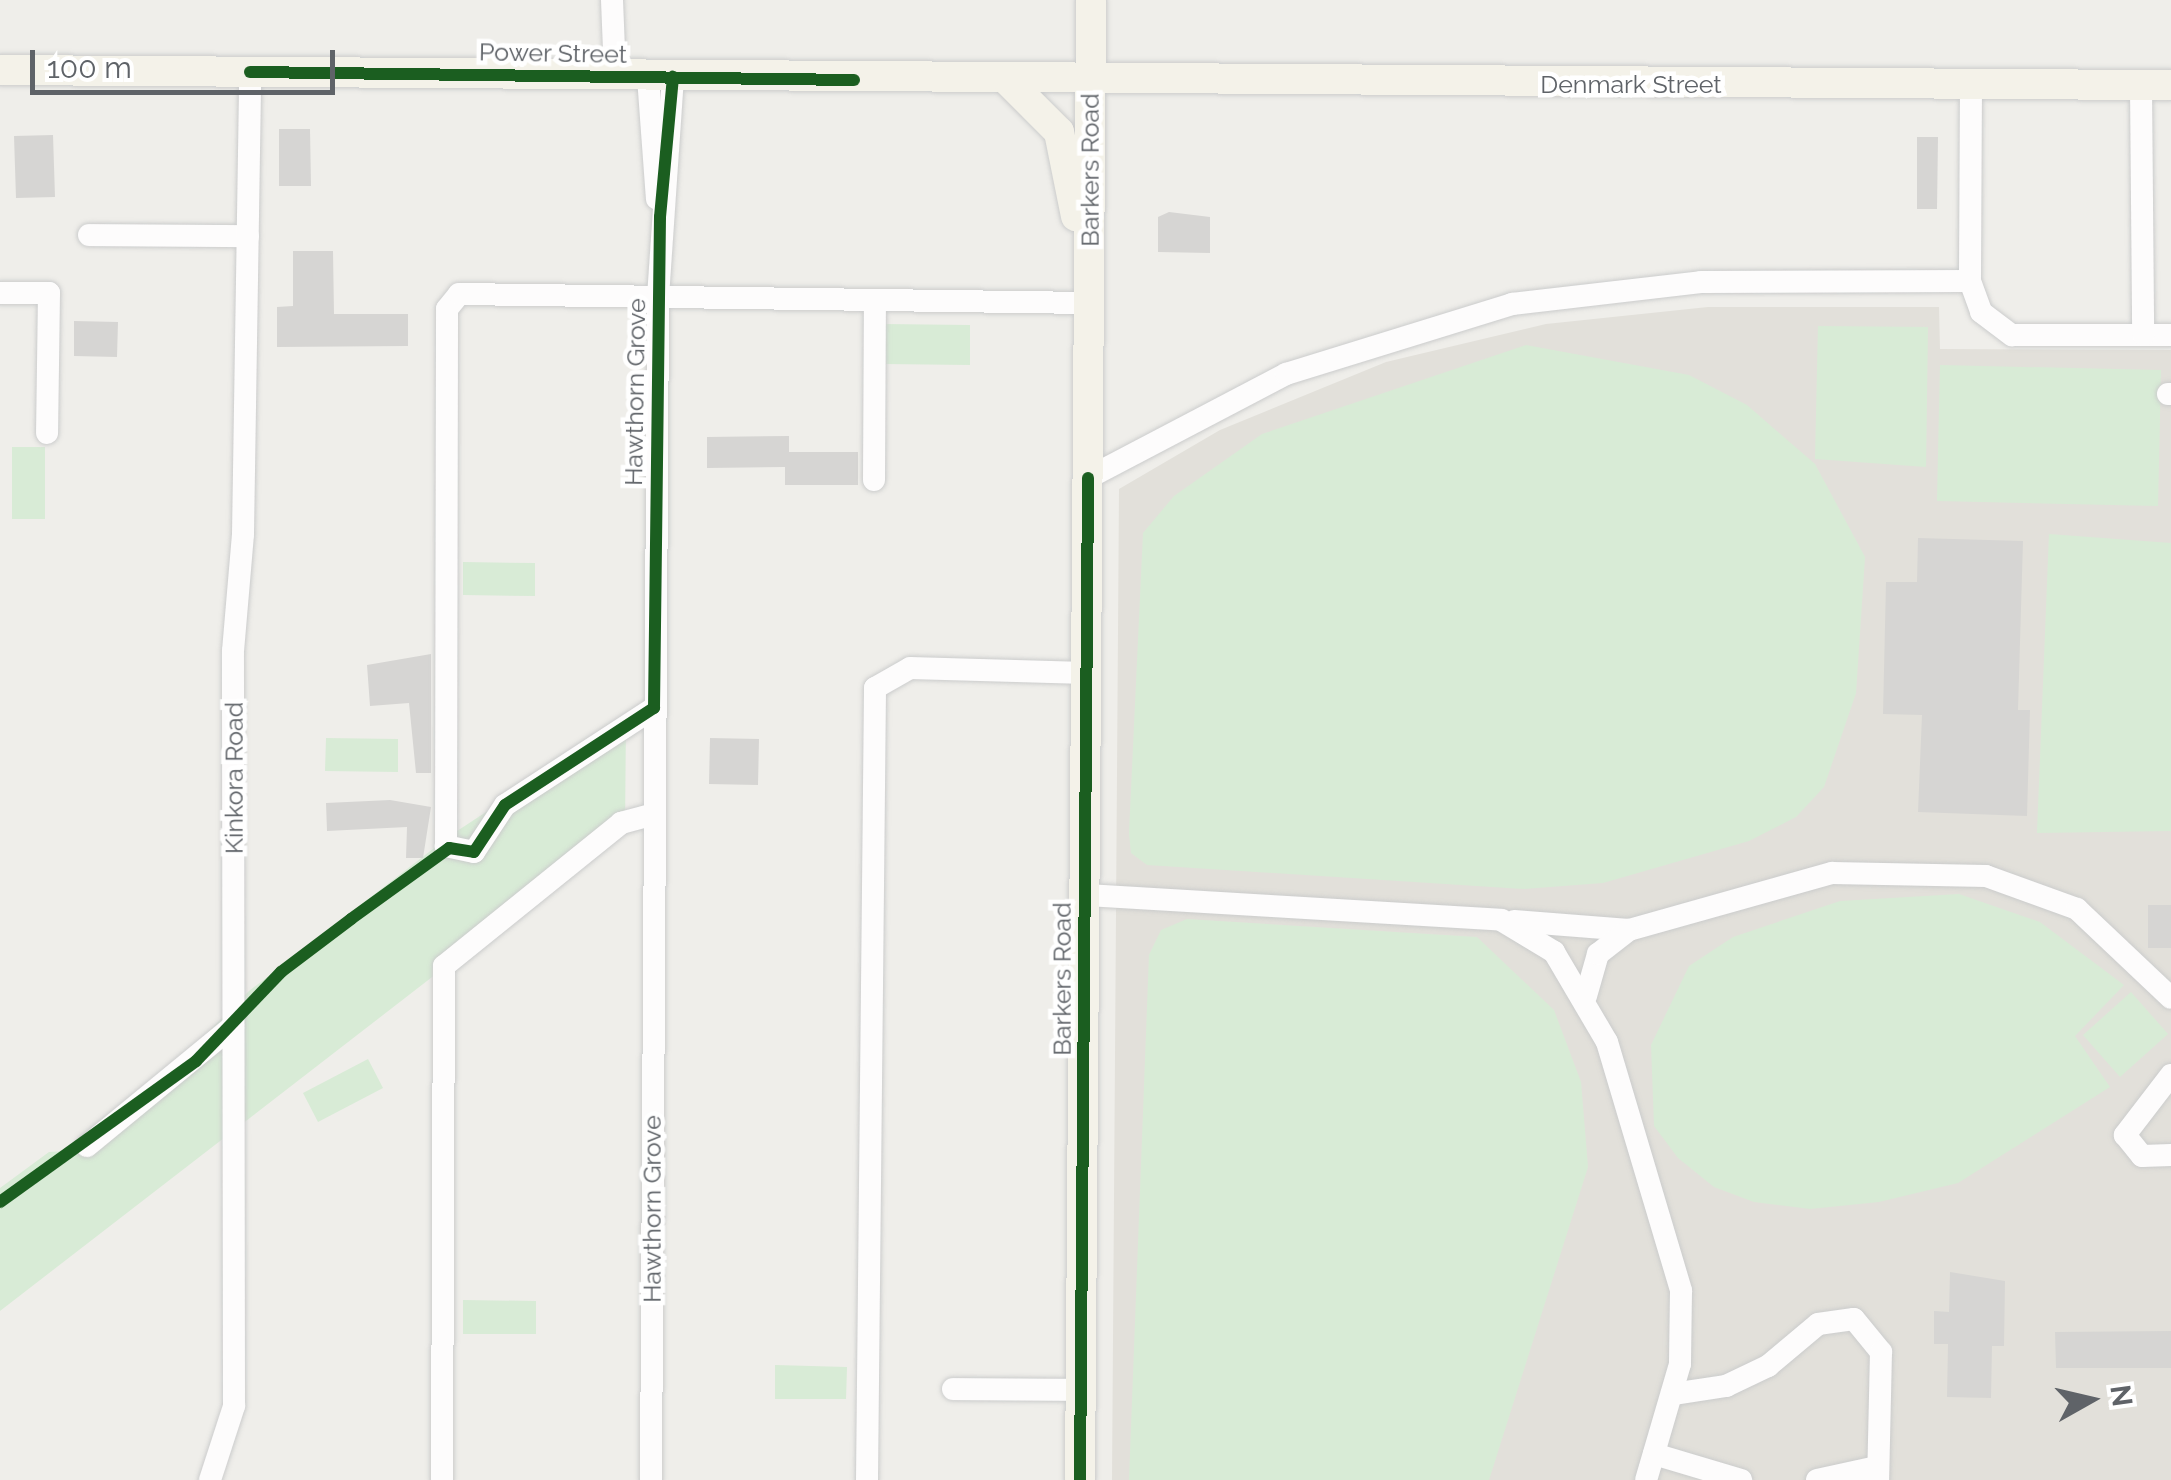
<!DOCTYPE html>
<html>
<head>
<meta charset="utf-8">
<style>
  body { margin:0 }
  #map { position:relative; width:2171px; height:1480px; overflow:hidden; background:#efeeea; font-family:Raleway,sans-serif }
  div>[style] { position:absolute }
  [style*='--x'] { left:calc(var(--x)*1px); top:calc(var(--y)*1px); width:calc(var(--w)*1px); rotate:calc(var(--a)*1deg) }
  .education>* { inset:0; background:#e2e0da }
  .green>* { inset:0; background:#d8ebd6 }
  .building>* { inset:0; background:#d6d5d3 }
  .roads { filter:drop-shadow(0 0 2px #cbcccc) drop-shadow(0 0 2px #cbcccc) }
  .minor>* { height:22px; margin:-11px; padding:0 11px; transform-origin:11px; border-radius:11px; background:#fdfcfc }
  .major>* { height:30px; margin:-15px; padding:0 15px; transform-origin:15px; border-radius:15px; background:#f4f2e9 }
  .cycleway>* { height:12px; margin:-6px; padding:0 6px; transform-origin:6px; border-radius:6px; background:#1b5e20 }
  span { translate:-50% -50%; white-space:nowrap; text-align:center; line-height:1.15; -webkit-text-stroke:9px #fff; paint-order:stroke }
  .street-label { font-size:25px; color:#5f6368 }
  .north { position:absolute; left:2041px; top:1350px; width:100px; height:100px; -webkit-text-stroke:8px #fff; paint-order:stroke; rotate:82deg; font-size:28px; font-weight:700; line-height:40px; text-align:center; color:#5f6368 }
  .north::after { content:''; display:block; margin:auto; width:35px; height:45px; background:#5f6368; clip-path:polygon(50% 0,100% 100%,50% 72%,0 100%) }
  .scale { position:absolute; left:30px; top:50px; width:305px; height:45px; box-sizing:border-box; border:5px solid #5f6368; border-top:0; padding-left:12px; font-size:30px; line-height:35px; white-space:nowrap; color:#5f6368; -webkit-text-stroke:8px #fff; paint-order:stroke }
</style>
</head>
<body>
<div id="map">
  <div class="education">
    <div style="clip-path:polygon(1708px 307px,1939px 307px,1940px 349px,2171px 350px,2171px 1480px,1112px 1480px,1119px 489px,1220px 430px,1386px 362px,1546px 324px)"></div>
  </div>
  <div class="green">
    <div style="clip-path:polygon(883px 324px,970px 325px,970px 365px,883px 364px)"></div>
    <div style="clip-path:polygon(1818px 326px,1928px 327px,1926px 467px,1815px 459px)"></div>
    <div style="clip-path:polygon(1526px 345px,1689px 375px,1747px 405px,1815px 464px,1865px 557px,1856px 693px,1824px 787px,1796px 817px,1749px 841px,1603px 883px,1523px 889px,1147px 865px,1131px 853px,1129px 833px,1143px 533px,1174px 496px,1262px 434px)"></div>
    <div style="clip-path:polygon(1940px 365px,2161px 370px,2158px 506px,1937px 501px)"></div>
    <div style="clip-path:polygon(12px 447px,45px 447px,45px 519px,12px 519px)"></div>
    <div style="clip-path:polygon(2049px 534px,2171px 543px,2171px 831px,2037px 833px)"></div>
    <div style="clip-path:polygon(463px 562px,535px 563px,535px 596px,463px 595px)"></div>
    <div style="clip-path:polygon(626px 720px,625px 828px,0 1311px,0 1188px,49px 1152px,66px 1151px,168px 1072px,249px 991px,451px 835px)"></div>
    <div style="clip-path:polygon(326px 738px,398px 739px,398px 772px,325px 771px)"></div>
    <div style="clip-path:polygon(1959px 894px,2040px 922px,2124px 985px,2075px 1036px,2110px 1087px,1958px 1183px,1879px 1202px,1810px 1209px,1754px 1202px,1714px 1187px,1678px 1158px,1654px 1126px,1651px 1045px,1689px 966px,1733px 937px,1840px 901px)"></div>
    <div style="clip-path:polygon(1187px 919px,1477px 937px,1554px 1010px,1581px 1082px,1588px 1167px,1489px 1480px,1129px 1480px,1149px 955px,1161px 930px)"></div>
    <div style="clip-path:polygon(2131px 992px,2168px 1034px,2120px 1077px,2083px 1035px)"></div>
    <div style="clip-path:polygon(368px 1059px,383px 1088px,318px 1122px,303px 1093px)"></div>
    <div style="clip-path:polygon(463px 1300px,536px 1301px,536px 1334px,463px 1334px)"></div>
    <div style="clip-path:polygon(775px 1365px,847px 1367px,846px 1399px,775px 1399px)"></div>
  </div>
  <div class="building">
    <div style="clip-path:polygon(279px 129px,310px 129px,311px 186px,279px 186px)"></div>
    <div style="clip-path:polygon(53px 135px,55px 197px,16px 198px,14px 136px)"></div>
    <div style="clip-path:polygon(1917px 137px,1938px 137px,1937px 209px,1917px 209px)"></div>
    <div style="clip-path:polygon(1169px 212px,1210px 217px,1210px 253px,1158px 252px,1158px 217px)"></div>
    <div style="clip-path:polygon(293px 251px,333px 251px,334px 314px,408px 314px,408px 346px,277px 347px,277px 307px,293px 306px)"></div>
    <div style="clip-path:polygon(74px 321px,118px 322px,117px 357px,74px 356px)"></div>
    <div style="clip-path:polygon(789px 436px,789px 452px,858px 452px,858px 485px,785px 485px,785px 467px,707px 468px,707px 437px)"></div>
    <div style="clip-path:polygon(1918px 538px,2023px 541px,2018px 710px,2030px 710px,2027px 816px,1918px 812px,1922px 715px,1883px 714px,1886px 582px,1917px 582px)"></div>
    <div style="clip-path:polygon(431px 654px,431px 773px,416px 773px,409px 703px,370px 706px,367px 665px)"></div>
    <div style="clip-path:polygon(710px 738px,759px 739px,758px 785px,709px 784px)"></div>
    <div style="clip-path:polygon(390px 800px,431px 807px,423px 858px,406px 858px,407px 827px,327px 831px,326px 803px)"></div>
    <div style="clip-path:polygon(2148px 905px,2171px 905px,2171px 948px,2148px 948px)"></div>
    <div style="clip-path:polygon(1950px 1272px,2005px 1281px,2004px 1346px,1992px 1346px,1991px 1398px,1947px 1397px,1948px 1344px,1934px 1344px,1934px 1311px,1949px 1312px)"></div>
    <div style="clip-path:polygon(2171px 1331px,2171px 1368px,2056px 1368px,2055px 1332px)"></div>
  </div>
  <div class="roads">
    <div class="minor">
      <div style="--x:612;--y:0;--w:76;--a:87.7"></div>
      <div style="--x:648;--y:77;--w:122;--a:85.8"></div>
      <div style="--x:1971;--y:84;--w:197;--a:90.3"></div>
      <div style="--x:1970;--y:281;--w:33;--a:70"></div>
      <div style="--x:1981;--y:312;--w:39;--a:37"></div>
      <div style="--x:2012;--y:335;--w:159;--a:0"></div>
      <div style="--x:2141;--y:86;--w:249;--a:89.5"></div>
      <div style="--x:89;--y:235;--w:159;--a:0.4"></div>
      <div style="--x:0;--y:293;--w:49;--a:0"></div>
      <div style="--x:49;--y:293;--w:140;--a:90.8"></div>
      <div style="--x:2168;--y:394;--w:3;--a:0"></div>
      <div style="--x:1088;--y:478;--w:224;--a:-27.7"></div>
      <div style="--x:1286;--y:374;--w:237;--a:-17.2"></div>
      <div style="--x:1512;--y:304;--w:190;--a:-6.6"></div>
      <div style="--x:1701;--y:282;--w:269;--a:-0.2"></div>
      <div style="--x:874;--y:480;--w:179;--a:-89.7"></div>
      <div style="--x:654;--y:708;--w:178;--a:146.9"></div>
      <div style="--x:505;--y:805;--w:56;--a:123.4"></div>
      <div style="--x:474;--y:852;--w:29;--a:-168"></div>
      <div style="--x:446;--y:846;--w:537;--a:-89.89"></div>
      <div style="--x:447;--y:309;--w:19;--a:-51"></div>
      <div style="--x:459;--y:294;--w:632;--a:0.82"></div>
      <div style="--x:1085;--y:895;--w:417;--a:3.4"></div>
      <div style="--x:1501;--y:920;--w:62;--a:31.1"></div>
      <div style="--x:1554;--y:952;--w:104;--a:59.5"></div>
      <div style="--x:1607;--y:1042;--w:260;--a:73.4"></div>
      <div style="--x:1681;--y:1291;--w:73;--a:90.8"></div>
      <div style="--x:1680;--y:1364;--w:121;--a:106.3"></div>
      <div style="--x:1514;--y:921;--w:115;--a:4.5"></div>
      <div style="--x:1629;--y:930;--w:211;--a:-15.7"></div>
      <div style="--x:1832;--y:873;--w:154;--a:1.1"></div>
      <div style="--x:1986;--y:876;--w:97;--a:19.9"></div>
      <div style="--x:2077;--y:909;--w:129;--a:43.4"></div>
      <div style="--x:1586;--y:996;--w:44;--a:-74.1"></div>
      <div style="--x:1598;--y:954;--w:39;--a:-38"></div>
      <div style="--x:2171;--y:1075;--w:76;--a:127.5"></div>
      <div style="--x:2125;--y:1135;--w:27;--a:51"></div>
      <div style="--x:2142;--y:1156;--w:29;--a:-2"></div>
      <div style="--x:87;--y:1146;--w:189;--a:-39.4"></div>
      <div style="--x:953;--y:1389;--w:128;--a:0.4"></div>
      <div style="--x:1673;--y:1394;--w:54;--a:-8.6"></div>
      <div style="--x:1726;--y:1386;--w:47;--a:-25.5"></div>
      <div style="--x:1768;--y:1366;--w:65;--a:-40"></div>
      <div style="--x:1818;--y:1324;--w:36;--a:-8"></div>
      <div style="--x:1854;--y:1319;--w:43;--a:50.7"></div>
      <div style="--x:1881;--y:1352;--w:128;--a:91.3"></div>
      <div style="--x:1654;--y:1454;--w:91;--a:16.6"></div>
      <div style="--x:210;--y:1480;--w:78;--a:-72"></div>
      <div style="--x:234;--y:1406;--w:755;--a:-90.08"></div>
      <div style="--x:233;--y:651;--w:117;--a:-85.1"></div>
      <div style="--x:243;--y:534;--w:462;--a:-89.1"></div>
      <div style="--x:442;--y:1480;--w:514;--a:-89.78"></div>
      <div style="--x:444;--y:966;--w:228;--a:-38.9"></div>
      <div style="--x:621;--y:823;--w:34;--a:-15"></div>
      <div style="--x:651;--y:1480;--w:1183;--a:-89.66"></div>
      <div style="--x:658;--y:297;--w:221;--a:-86.1"></div>
      <div style="--x:867;--y:1480;--w:792;--a:-89.42"></div>
      <div style="--x:875;--y:688;--w:40;--a:-29.7"></div>
      <div style="--x:910;--y:668;--w:176;--a:1.6"></div>
      <div style="--x:1817;--y:1480;--w:61;--a:-12.2"></div>
    </div>
    <div class="major">
      <div style="--x:0;--y:70;--w:2171;--a:0.4"></div>
      <div style="--x:1008;--y:81;--w:72;--a:45"></div>
      <div style="--x:1059;--y:132;--w:86;--a:78.6"></div>
      <div style="--x:1080;--y:1480;--w:1480;--a:-89.57"></div>
    </div>
  </div>
  <div class="cycleway">
    <div style="--x:250;--y:72;--w:604;--a:0.76"></div>
    <div style="--x:0;--y:1202;--w:241;--a:-35.7"></div>
    <div style="--x:196;--y:1061;--w:123;--a:-46.3"></div>
    <div style="--x:281;--y:972;--w:88;--a:-37.1"></div>
    <div style="--x:351;--y:919;--w:121;--a:-35.9"></div>
    <div style="--x:449;--y:848;--w:25;--a:9"></div>
    <div style="--x:474;--y:852;--w:56;--a:-56.6"></div>
    <div style="--x:505;--y:805;--w:178;--a:-33.1"></div>
    <div style="--x:654;--y:708;--w:491;--a:-89.3"></div>
    <div style="--x:660;--y:217;--w:141;--a:-84.7"></div>
    <div style="--x:1080;--y:1480;--w:1002;--a:-89.54"></div>
  </div>
  <div class="street-label">
    <span style="left:553px;top:53px;rotate:1deg">Power Street</span>
    <span style="left:1631px;top:84px">Denmark Street</span>
    <span style="left:1090px;top:170px;rotate:-90deg">Barkers Road</span>
    <span style="left:635px;top:392px;rotate:-89deg">Hawthorn Grove</span>
    <span style="left:234px;top:778px;rotate:-90deg">Kinkora Road</span>
    <span style="left:1062px;top:979px;rotate:-90deg">Barkers Road</span>
    <span style="left:652px;top:1209px;rotate:-90deg">Hawthorn Grove</span>
  </div>
  <div class="north">N</div>
  <div class="scale">100 m</div>
</div>
</body>
</html>
